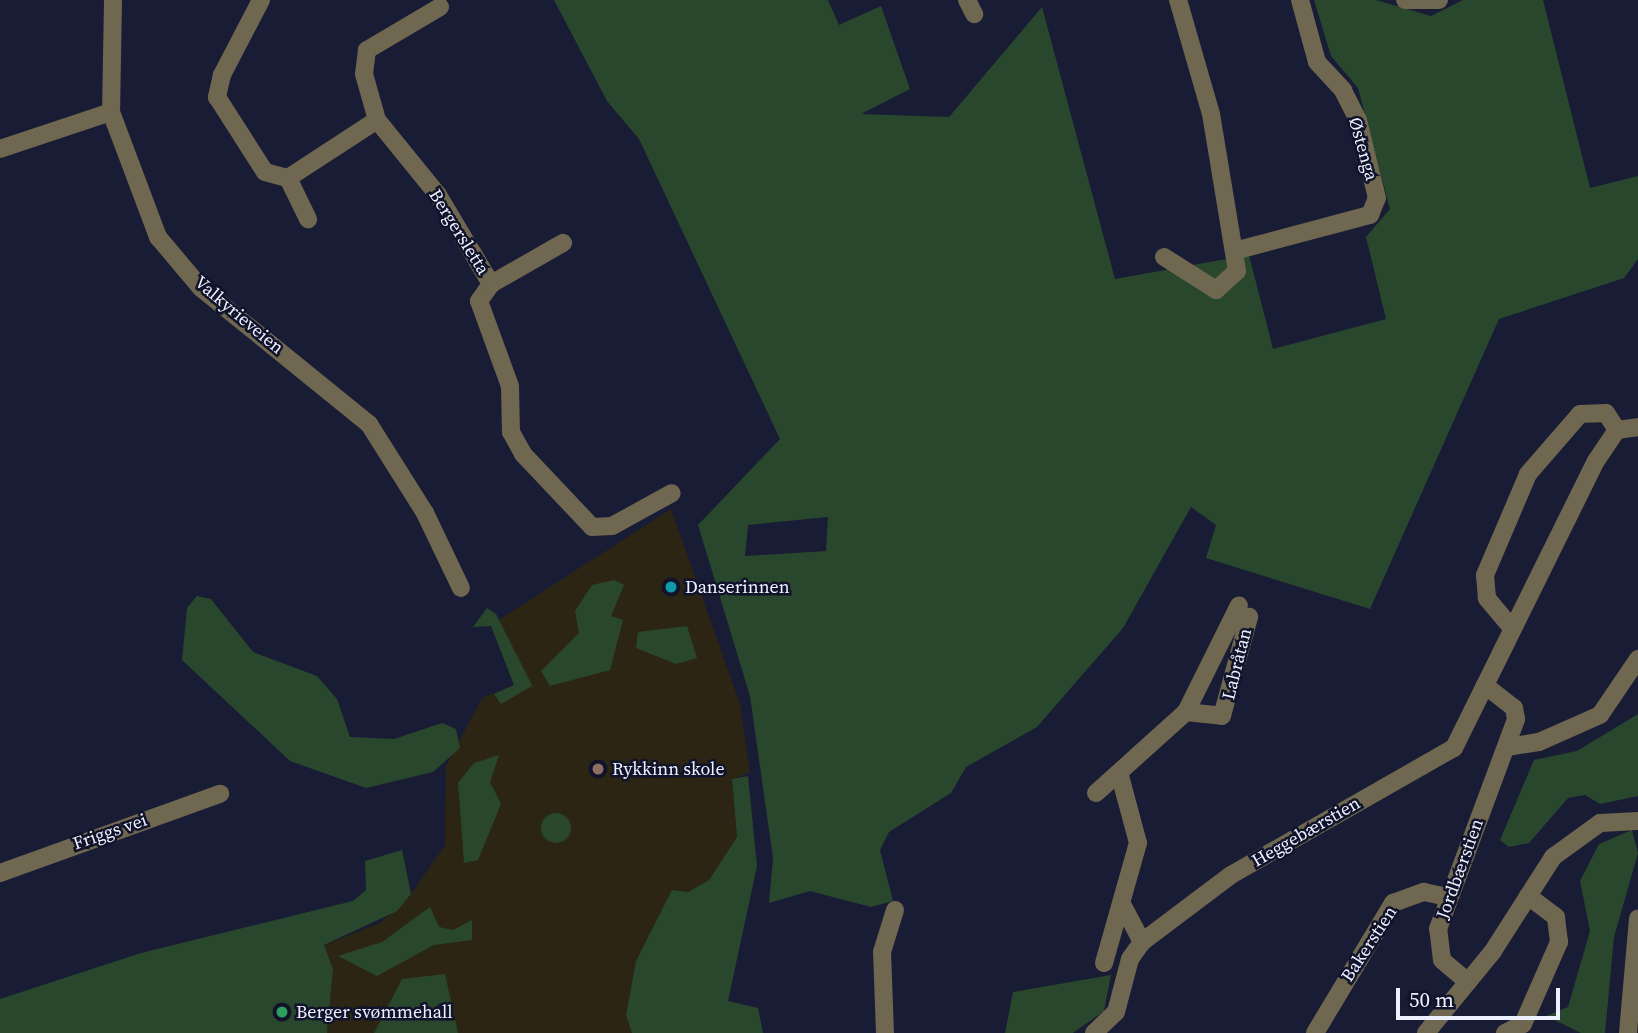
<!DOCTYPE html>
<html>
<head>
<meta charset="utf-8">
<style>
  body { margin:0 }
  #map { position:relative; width:1638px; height:1033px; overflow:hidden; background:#191c35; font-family:"Source Serif 4",serif }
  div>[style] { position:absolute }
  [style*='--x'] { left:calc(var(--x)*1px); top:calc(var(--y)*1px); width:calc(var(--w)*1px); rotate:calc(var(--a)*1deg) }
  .education>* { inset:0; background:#2c2514 }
  .green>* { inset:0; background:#29472c }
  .round { border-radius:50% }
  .minor>* { height:18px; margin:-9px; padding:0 9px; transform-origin:9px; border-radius:9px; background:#6f674f }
  .tertiary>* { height:18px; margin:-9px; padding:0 9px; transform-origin:9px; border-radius:9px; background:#6f674f }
  .dots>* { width:19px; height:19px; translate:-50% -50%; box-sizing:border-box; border:4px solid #10132a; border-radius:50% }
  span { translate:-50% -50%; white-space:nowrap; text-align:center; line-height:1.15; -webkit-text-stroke:5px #10132a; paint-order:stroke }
  .street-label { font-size:18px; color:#eef1ff }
  .poi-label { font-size:18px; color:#eef1ff }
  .left { translate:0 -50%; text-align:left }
  .scale { position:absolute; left:1396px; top:988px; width:164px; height:32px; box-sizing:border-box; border:4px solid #eef1ff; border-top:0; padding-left:9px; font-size:21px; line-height:24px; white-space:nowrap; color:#eef1ff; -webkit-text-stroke:5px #10132a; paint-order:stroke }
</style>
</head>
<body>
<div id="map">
  <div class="education">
    <div style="clip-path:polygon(671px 509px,740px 704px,750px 772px,732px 780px,737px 837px,709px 880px,688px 892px,672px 891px,636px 961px,626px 1015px,632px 1033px,327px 1033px,333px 970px,324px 945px,380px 923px,411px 894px,445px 845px,446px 766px,482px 698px,514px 685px,491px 625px)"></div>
  </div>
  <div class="green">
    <div style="clip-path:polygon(evenodd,554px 0,828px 0,839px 25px,881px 6px,910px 89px,861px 114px,949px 117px,1042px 7px,1115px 279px,1249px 255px,1273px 349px,1386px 319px,1366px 237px,1390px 209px,1358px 88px,1331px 56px,1314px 0,1376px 0,1431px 16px,1463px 0,1543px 0,1590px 188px,1638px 176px,1638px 259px,1624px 278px,1499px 319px,1370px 609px,1206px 558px,1216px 525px,1191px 507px,1123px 628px,1037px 727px,966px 767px,951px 793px,889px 832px,880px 850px,893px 901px,871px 907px,810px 891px,769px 903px,773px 858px,750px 696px,698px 525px,780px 439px,639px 139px,607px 101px,554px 0,828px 517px,826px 551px,745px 556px,748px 525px,828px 517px)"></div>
    <div style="clip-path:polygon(614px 580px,624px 585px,611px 616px,623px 620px,610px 670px,550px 686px,541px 671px,579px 633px,575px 611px,592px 585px)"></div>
    <div style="clip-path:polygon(197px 596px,211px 599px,253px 652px,317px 676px,337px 699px,350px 737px,394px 739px,442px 723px,456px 729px,460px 748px,433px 772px,366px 788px,290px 761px,182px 660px,187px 608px)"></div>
    <div style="clip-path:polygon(487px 608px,496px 614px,538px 697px,532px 686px,501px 704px,494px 694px,514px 685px,491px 626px,473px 627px)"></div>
    <div style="clip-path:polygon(687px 626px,697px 658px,676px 664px,636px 648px,638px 632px)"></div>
    <div style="clip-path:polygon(1638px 714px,1638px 796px,1600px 804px,1585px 795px,1568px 798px,1529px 843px,1509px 847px,1500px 840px,1534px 760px,1577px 751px)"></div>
    <div style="clip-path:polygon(499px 755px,490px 782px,501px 804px,478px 860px,464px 863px,458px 783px,474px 763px)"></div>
    <div style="clip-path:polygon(748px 776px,757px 866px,728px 1001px,758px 1008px,763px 1033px,632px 1033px,626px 1015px,636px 961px,672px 890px,688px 892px,709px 880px,737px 837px,732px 779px)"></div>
    <div class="round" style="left:541px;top:813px;width:30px;height:30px"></div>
    <div style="clip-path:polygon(1632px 830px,1638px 853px,1614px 937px,1605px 1033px,1581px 1033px,1546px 1016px,1568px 1007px,1590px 931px,1580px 881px,1599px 844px)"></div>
    <div style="clip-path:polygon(402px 850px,411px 894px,397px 911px,324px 945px,333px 969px,327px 1033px,0 1033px,0 999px,141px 953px,353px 901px,366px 890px,365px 861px)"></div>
    <div style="clip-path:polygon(430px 907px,439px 927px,453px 930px,472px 920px,472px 940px,434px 945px,377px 976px,338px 956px,382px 942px)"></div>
    <div style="clip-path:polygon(445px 974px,458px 1033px,374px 1033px,402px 979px)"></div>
    <div style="clip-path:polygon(1111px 975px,1104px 1011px,1073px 1033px,1005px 1033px,1013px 992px)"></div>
  </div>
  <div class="minor">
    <div style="--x:113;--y:0;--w:112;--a:91"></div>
    <div style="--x:111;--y:112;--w:134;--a:69.4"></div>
    <div style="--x:158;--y:237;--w:67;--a:49.9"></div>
    <div style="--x:201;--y:288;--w:216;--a:39"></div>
    <div style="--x:369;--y:424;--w:105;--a:57.8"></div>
    <div style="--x:425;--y:513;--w:83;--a:64.4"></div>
    <div style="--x:261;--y:0;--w:85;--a:117.5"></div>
    <div style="--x:222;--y:75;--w:23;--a:103"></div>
    <div style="--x:217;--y:97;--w:89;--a:57.4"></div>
    <div style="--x:265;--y:172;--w:24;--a:15"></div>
    <div style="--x:288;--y:178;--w:106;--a:-33.1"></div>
    <div style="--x:967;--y:0;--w:16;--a:63"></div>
    <div style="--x:1405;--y:0;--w:34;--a:0"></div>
    <div style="--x:440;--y:7;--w:85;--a:149.5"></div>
    <div style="--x:367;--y:50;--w:24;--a:97"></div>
    <div style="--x:364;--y:74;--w:48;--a:74.2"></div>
    <div style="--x:377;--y:120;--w:97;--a:50.9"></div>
    <div style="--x:438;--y:195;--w:104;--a:59.2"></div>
    <div style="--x:491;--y:284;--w:21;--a:125"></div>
    <div style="--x:479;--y:301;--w:90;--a:70"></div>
    <div style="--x:510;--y:386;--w:46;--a:88.8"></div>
    <div style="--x:511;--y:432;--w:25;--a:61"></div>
    <div style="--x:523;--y:454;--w:100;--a:46.6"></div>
    <div style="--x:592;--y:527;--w:20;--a:-3"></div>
    <div style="--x:612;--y:526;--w:68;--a:-28.8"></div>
    <div style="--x:0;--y:149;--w:117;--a:-18.4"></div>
    <div style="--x:288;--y:178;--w:46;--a:64"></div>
    <div style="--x:1238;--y:250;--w:137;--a:-14.9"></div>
    <div style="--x:1370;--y:215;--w:18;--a:-68"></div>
    <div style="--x:1377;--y:198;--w:80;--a:-103.7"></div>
    <div style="--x:1358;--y:120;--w:34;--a:-117"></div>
    <div style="--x:1343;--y:90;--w:38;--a:-133"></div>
    <div style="--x:1317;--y:62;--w:64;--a:-105.3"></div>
    <div style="--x:1164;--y:257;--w:62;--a:32.4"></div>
    <div style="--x:1216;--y:290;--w:28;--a:-42"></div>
    <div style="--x:1237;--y:271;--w:159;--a:-99.4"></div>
    <div style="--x:1211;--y:114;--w:119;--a:-106.1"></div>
    <div style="--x:491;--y:284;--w:83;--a:-29.7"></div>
    <div style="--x:1511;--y:627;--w:38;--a:-130"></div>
    <div style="--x:1487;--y:598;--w:23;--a:-95"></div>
    <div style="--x:1485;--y:575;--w:110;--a:-66.9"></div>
    <div style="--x:1528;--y:474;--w:79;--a:-49.1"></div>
    <div style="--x:1580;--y:414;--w:26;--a:-2"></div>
    <div style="--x:1606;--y:413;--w:20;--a:57"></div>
    <div style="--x:1186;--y:712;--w:36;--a:6"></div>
    <div style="--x:1222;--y:716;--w:103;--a:-74.7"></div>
    <div style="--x:1507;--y:747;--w:32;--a:-9"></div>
    <div style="--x:1539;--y:742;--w:67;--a:-23.9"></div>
    <div style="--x:1600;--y:715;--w:68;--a:-55.8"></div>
    <div style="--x:1096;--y:793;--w:121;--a:-42"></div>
    <div style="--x:1186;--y:712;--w:119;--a:-63.6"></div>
    <div style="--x:0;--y:873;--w:234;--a:-19.8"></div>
    <div style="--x:1123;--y:906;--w:41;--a:62.2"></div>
    <div style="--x:1104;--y:963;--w:125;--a:-74.2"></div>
    <div style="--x:1138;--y:843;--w:69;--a:-105"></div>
    <div style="--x:1468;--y:982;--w:34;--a:-140"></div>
    <div style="--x:1442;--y:960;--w:31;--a:-97"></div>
    <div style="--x:1438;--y:929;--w:224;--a:-69.6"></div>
    <div style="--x:1516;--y:719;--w:11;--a:-100"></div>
    <div style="--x:1514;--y:708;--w:37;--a:-142"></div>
    <div style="--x:1523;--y:1024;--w:90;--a:-66.3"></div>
    <div style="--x:1559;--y:942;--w:25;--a:-97"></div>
    <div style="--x:1556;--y:917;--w:35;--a:-143"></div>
    <div style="--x:885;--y:1033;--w:81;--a:-92.1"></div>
    <div style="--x:882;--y:952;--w:44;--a:-72.8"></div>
    <div style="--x:1094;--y:1033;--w:30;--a:-44"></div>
    <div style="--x:1116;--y:1012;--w:55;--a:-75.2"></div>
    <div style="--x:1130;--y:959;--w:21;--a:-55"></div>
    <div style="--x:1142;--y:942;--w:111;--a:-37"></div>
    <div style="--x:1231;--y:875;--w:257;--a:-29.7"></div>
    <div style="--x:1454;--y:748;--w:320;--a:-63.7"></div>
    <div style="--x:1596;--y:461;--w:37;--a:-56"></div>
    <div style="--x:1617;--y:430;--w:21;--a:-8"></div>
    <div style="--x:1315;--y:1033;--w:152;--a:-59"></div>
    <div style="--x:1393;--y:903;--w:33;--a:-20"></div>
    <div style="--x:1424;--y:892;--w:25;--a:12"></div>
    <div style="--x:1426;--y:1033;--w:106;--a:-50.7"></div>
    <div style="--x:1493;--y:951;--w:112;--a:-57.4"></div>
    <div style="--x:1553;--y:857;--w:58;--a:-35.9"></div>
    <div style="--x:1600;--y:823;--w:38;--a:-3"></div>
    <div style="--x:1505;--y:1033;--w:20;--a:-27"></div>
  </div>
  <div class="tertiary">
    <div style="--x:1628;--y:1033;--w:115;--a:-85"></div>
  </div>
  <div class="dots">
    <div style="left:671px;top:587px;background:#0f9aa8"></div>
    <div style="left:598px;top:769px;background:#8d6e63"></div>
    <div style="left:282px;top:1012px;background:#2e9e5b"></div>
  </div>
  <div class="street-label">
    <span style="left:1363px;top:149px;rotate:74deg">Østenga</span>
    <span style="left:459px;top:232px;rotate:58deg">Bergersletta</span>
    <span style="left:239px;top:315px;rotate:40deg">Valkyrieveien</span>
    <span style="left:1237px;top:664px;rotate:-76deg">Labråtan</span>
    <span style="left:110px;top:832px;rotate:-19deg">Friggs vei</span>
    <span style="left:1306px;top:832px;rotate:-30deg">Heggebærstien</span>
    <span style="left:1460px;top:869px;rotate:-70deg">Jordbærstien</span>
    <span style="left:1369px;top:944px;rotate:-57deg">Bakerstien</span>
  </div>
  <div class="poi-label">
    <span class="left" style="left:685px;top:587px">Danserinnen</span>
    <span class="left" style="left:612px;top:769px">Rykkinn skole</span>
    <span class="left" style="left:296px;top:1012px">Berger svømmehall</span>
  </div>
  <div class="scale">50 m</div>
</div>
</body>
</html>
